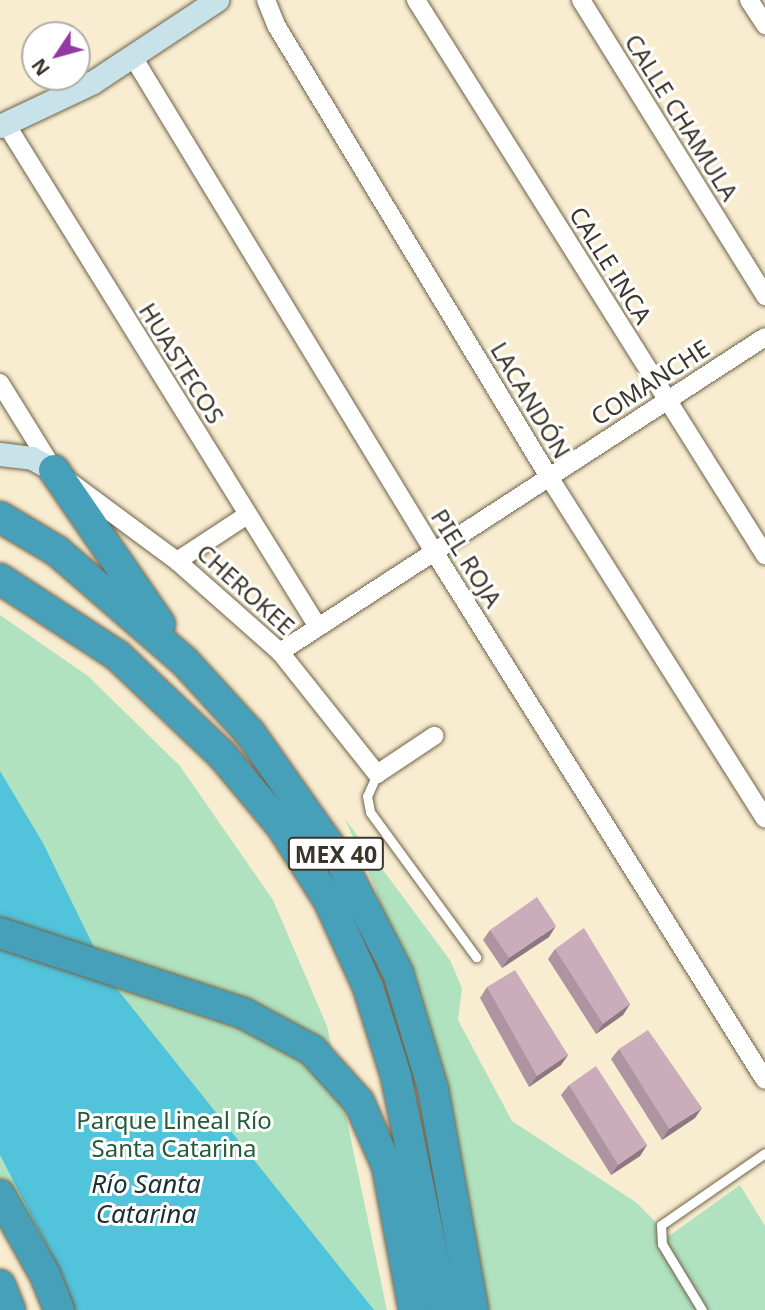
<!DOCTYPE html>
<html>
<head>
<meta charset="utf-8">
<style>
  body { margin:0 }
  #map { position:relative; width:765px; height:1310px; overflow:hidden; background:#f9edd1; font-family:"Noto Sans",sans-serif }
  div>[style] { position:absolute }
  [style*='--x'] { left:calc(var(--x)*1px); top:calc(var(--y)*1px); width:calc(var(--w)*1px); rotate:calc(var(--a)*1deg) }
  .green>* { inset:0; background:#b0e2c0 }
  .water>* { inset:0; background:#51c3db }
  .roads { filter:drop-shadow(0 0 2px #6e634a) drop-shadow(0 0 2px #6e634a) }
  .lane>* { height:9px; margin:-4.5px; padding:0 4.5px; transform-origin:4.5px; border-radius:4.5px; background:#fff }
  .street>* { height:18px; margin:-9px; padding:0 9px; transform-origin:9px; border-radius:9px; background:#fff }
  .secondary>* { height:23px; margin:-11.5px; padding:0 11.5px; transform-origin:11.5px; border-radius:11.5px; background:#c8e2ea }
  .highway>* { height:30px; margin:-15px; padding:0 15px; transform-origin:15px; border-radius:15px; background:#47a0b9 }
  .wall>* { inset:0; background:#ae94a0 }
  .shaded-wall>* { inset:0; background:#8d7882 }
  .building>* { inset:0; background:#caacba }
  span { translate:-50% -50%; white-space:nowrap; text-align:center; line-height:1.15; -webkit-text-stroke:6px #fff; paint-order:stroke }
  .shield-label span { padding:2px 5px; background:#fff; border:2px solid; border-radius:5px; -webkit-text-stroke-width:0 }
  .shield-label { font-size:23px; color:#3a352a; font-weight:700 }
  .street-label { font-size:24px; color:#3a352a }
  .park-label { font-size:24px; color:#235c3a }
  .water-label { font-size:26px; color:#1a2e33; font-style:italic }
  .north { position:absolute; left:21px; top:21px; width:70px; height:70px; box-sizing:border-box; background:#fff; border:2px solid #b0aeaa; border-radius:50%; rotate:234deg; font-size:19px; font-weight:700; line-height:28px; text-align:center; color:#3a352a }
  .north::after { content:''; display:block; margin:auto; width:24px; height:32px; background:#9239a4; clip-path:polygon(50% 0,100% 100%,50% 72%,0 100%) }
</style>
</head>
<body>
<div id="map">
  <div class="green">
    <div style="clip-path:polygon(0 615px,88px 676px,180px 766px,273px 900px,327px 1026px,387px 1310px,54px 1310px,0 1190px)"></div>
    <div style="clip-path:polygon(345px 819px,450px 960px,462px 988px,458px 1020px,512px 1121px,637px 1203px,669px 1236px,740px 1185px,765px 1226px,765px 1310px,489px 1310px,468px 1244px,426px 1048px,375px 888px)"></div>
  </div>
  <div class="water">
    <div style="clip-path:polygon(0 771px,43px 843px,110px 980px,374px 1310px,74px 1310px,63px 1277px,0 1155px)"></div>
  </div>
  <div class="roads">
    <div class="lane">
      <div style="--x:377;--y:774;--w:24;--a:114"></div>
      <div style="--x:367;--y:796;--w:16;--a:79"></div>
      <div style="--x:370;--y:812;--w:180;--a:53.8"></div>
      <div style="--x:702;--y:1310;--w:77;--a:-121.2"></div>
      <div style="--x:662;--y:1244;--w:19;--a:-93"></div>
      <div style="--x:661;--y:1225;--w:126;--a:-34.7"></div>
    </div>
    <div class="street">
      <div style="--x:266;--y:0;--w:27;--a:68"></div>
      <div style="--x:276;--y:25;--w:528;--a:58.87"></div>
      <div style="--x:549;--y:477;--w:404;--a:57.7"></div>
      <div style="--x:416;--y:0;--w:656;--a:57.84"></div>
      <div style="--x:581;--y:0;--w:349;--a:58.1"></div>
      <div style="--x:749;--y:0;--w:30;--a:57"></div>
      <div style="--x:133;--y:57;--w:577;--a:58.68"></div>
      <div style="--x:433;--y:550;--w:625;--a:57.94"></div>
      <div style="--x:6;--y:124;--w:592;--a:58.19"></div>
      <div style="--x:0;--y:383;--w:102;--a:58.2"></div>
      <div style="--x:54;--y:470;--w:153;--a:36.5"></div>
      <div style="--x:177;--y:561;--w:137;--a:41.5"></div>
      <div style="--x:280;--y:652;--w:156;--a:51.5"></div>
      <div style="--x:377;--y:774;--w:69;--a:-33.7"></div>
      <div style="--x:177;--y:561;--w:84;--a:-33.3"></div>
      <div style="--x:280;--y:652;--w:578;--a:-33"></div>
    </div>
    <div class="secondary">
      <div style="--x:0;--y:126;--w:103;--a:-25.3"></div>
      <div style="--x:93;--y:82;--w:149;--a:-33.5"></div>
      <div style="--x:0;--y:454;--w:32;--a:7"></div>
      <div style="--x:32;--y:458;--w:25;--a:29"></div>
    </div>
    <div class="highway">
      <div style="--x:54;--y:470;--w:187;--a:55.5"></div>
      <div style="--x:0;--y:517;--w:66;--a:30.8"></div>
      <div style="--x:57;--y:551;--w:169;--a:40.9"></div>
      <div style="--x:185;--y:662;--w:96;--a:47.5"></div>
      <div style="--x:250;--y:733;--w:158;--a:54.8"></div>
      <div style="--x:341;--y:862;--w:125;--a:62.8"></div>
      <div style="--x:398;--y:973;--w:121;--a:73.2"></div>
      <div style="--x:433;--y:1089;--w:225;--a:79.7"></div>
      <div style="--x:0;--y:579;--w:141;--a:33.1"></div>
      <div style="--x:118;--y:656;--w:144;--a:43.6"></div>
      <div style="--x:222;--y:755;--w:94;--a:50.2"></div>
      <div style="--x:282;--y:827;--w:88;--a:57.6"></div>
      <div style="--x:329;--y:901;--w:94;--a:65.6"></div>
      <div style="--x:368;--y:987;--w:93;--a:72.5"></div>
      <div style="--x:396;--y:1076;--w:239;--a:78.4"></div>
      <div style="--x:0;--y:933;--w:256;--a:18.2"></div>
      <div style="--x:243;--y:1013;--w:78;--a:28.2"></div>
      <div style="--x:312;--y:1050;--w:70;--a:47.9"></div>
      <div style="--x:359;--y:1102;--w:70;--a:66.4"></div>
      <div style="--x:387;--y:1166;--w:147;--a:79.4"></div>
      <div style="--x:0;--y:1195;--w:92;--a:60.6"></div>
      <div style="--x:45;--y:1275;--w:38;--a:68"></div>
      <div style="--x:0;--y:1285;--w:27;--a:68"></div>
    </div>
  </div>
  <div class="wall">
    <div style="clip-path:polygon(490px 930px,549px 937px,502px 968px,483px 940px)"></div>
    <div style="clip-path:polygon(555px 949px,630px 1004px,623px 1015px,596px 1034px,548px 959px)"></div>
    <div style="clip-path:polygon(487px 987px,568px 1055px,561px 1065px,529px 1087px,480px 998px)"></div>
    <div style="clip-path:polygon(619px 1049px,695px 1118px,662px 1140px,611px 1059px)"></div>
    <div style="clip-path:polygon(569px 1085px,647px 1145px,640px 1156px,611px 1175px,561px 1095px)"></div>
  </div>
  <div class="shaded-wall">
    <div style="clip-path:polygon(556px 926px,549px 937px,502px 968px,509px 958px)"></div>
    <div style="clip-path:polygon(630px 1004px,623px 1015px,596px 1034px,603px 1024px)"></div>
    <div style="clip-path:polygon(568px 1055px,561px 1065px,529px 1087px,537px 1076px)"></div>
    <div style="clip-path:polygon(702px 1108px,695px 1118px,662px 1140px,669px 1129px)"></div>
    <div style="clip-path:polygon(647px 1145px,640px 1156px,611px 1175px,618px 1165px)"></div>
  </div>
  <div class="building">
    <div style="clip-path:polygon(537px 897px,556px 926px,509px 958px,490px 930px)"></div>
    <div style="clip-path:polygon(584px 928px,630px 1004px,603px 1024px,555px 949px)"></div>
    <div style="clip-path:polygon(515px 970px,568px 1055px,537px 1076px,487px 987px)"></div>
    <div style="clip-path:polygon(648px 1030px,702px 1108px,669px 1129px,619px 1049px)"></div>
    <div style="clip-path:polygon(596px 1066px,647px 1145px,618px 1165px,569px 1085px)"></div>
  </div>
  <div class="shield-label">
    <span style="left:336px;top:854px">MEX 40</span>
  </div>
  <div class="street-label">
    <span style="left:682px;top:117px;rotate:58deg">CALLE CHAMULA</span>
    <span style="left:611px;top:265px;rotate:58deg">CALLE INCA</span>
    <span style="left:182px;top:363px;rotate:58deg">HUASTECOS</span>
    <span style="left:650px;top:382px;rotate:-33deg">COMANCHE</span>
    <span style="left:531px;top:400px;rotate:59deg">LACANDÓN</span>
    <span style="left:467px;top:558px;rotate:58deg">PIEL ROJA</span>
    <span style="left:246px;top:589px;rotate:42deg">CHEROKEE</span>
  </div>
  <div class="park-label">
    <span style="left:174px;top:1134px">Parque Lineal Río<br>Santa Catarina</span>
  </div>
  <div class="water-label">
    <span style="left:146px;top:1199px">Río Santa<br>Catarina</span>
  </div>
  <div class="north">N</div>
</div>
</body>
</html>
